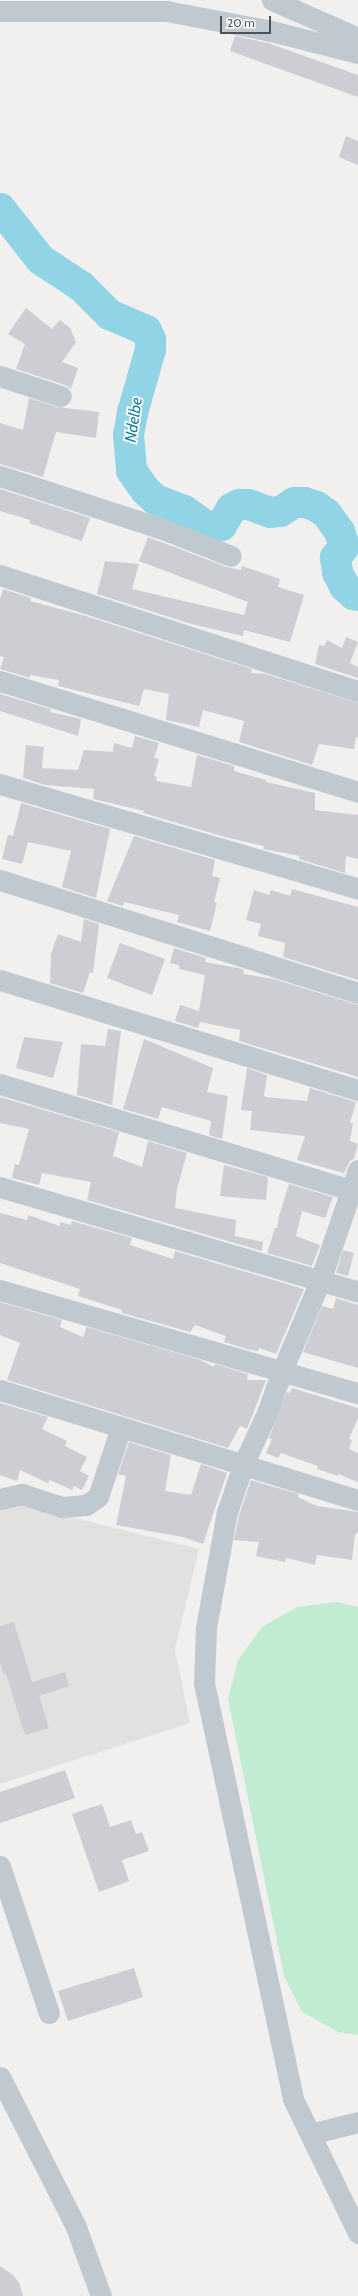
<!DOCTYPE html>
<html>
<head>
<meta charset="utf-8">
<style>
  body { margin:0 }
  #map { position:relative; width:358px; height:2296px; overflow:hidden; background:#f2efef; font-family:Cabin,sans-serif }
  div>[style] { position:absolute }
  [style*='--x'] { left:calc(var(--x)*1px); top:calc(var(--y)*1px); width:calc(var(--w)*1px); rotate:calc(var(--a)*1deg) }
  .education>* { inset:0; background:#e3e0e0 }
  .green>* { inset:0; background:#c1ecd2 }
  .river>* { height:31px; margin:-15.5px; padding:0 15.5px; transform-origin:15.5px; border-radius:15.5px; background:#91d4e6 }
  .building>* { inset:0; background:#ccced3 }
  .street>* { height:21px; margin:-10.5px; padding:0 10.5px; transform-origin:10.5px; border-radius:10.5px; background:#c1c9d0 }
  span { translate:-50% -50%; white-space:nowrap; text-align:center; line-height:1.15; -webkit-text-stroke:3.5px #fff; paint-order:stroke }
  .water-label { font-size:16px; color:#167e9a; font-style:italic }
  .scale { position:absolute; left:220px; top:16px; width:51px; height:18px; box-sizing:border-box; border:2px solid #48525b; border-top:0; padding-left:5px; font-size:12px; line-height:14px; white-space:nowrap; color:#48525b; -webkit-text-stroke:3px #fff; paint-order:stroke }
</style>
</head>
<body>
<div id="map">
  <div class="education">
    <div style="clip-path:polygon(15px 1503px,199px 1549px,175px 1649px,190px 1723px,0 1784px,0 1508px)"></div>
  </div>
  <div class="green">
    <div style="clip-path:polygon(337px 1602px,358px 1607px,358px 2035px,338px 2032px,302px 2012px,284px 1976px,228px 1699px,238px 1660px,262px 1627px,297px 1607px)"></div>
  </div>
  <div class="river">
    <div style="--x:0;--y:208;--w:65;--a:51.9"></div>
    <div style="--x:40;--y:259;--w:49;--a:33.4"></div>
    <div style="--x:81;--y:286;--w:40;--a:45"></div>
    <div style="--x:109;--y:314;--w:40;--a:23.4"></div>
    <div style="--x:146;--y:330;--w:10;--a:66"></div>
    <div style="--x:150;--y:339;--w:10;--a:90"></div>
    <div style="--x:150;--y:349;--w:66;--a:105.9"></div>
    <div style="--x:132;--y:412;--w:22;--a:100"></div>
    <div style="--x:128;--y:434;--w:36;--a:85"></div>
    <div style="--x:131;--y:470;--w:24;--a:55"></div>
    <div style="--x:145;--y:490;--w:13;--a:42"></div>
    <div style="--x:155;--y:499;--w:31;--a:21"></div>
    <div style="--x:184;--y:510;--w:27;--a:36"></div>
    <div style="--x:206;--y:526;--w:15;--a:-4"></div>
    <div style="--x:221;--y:525;--w:20;--a:-60"></div>
    <div style="--x:231;--y:508;--w:9;--a:-27"></div>
    <div style="--x:239;--y:504;--w:9;--a:0"></div>
    <div style="--x:248;--y:504;--w:23;--a:20"></div>
    <div style="--x:270;--y:512;--w:10;--a:-6"></div>
    <div style="--x:280;--y:511;--w:17;--a:-33"></div>
    <div style="--x:294;--y:502;--w:10;--a:0"></div>
    <div style="--x:304;--y:502;--w:13;--a:18"></div>
    <div style="--x:316;--y:506;--w:12;--a:35"></div>
    <div style="--x:326;--y:513;--w:22;--a:54"></div>
    <div style="--x:339;--y:531;--w:13;--a:72"></div>
    <div style="--x:343;--y:543;--w:4;--a:90"></div>
    <div style="--x:343;--y:547;--w:13;--a:129"></div>
    <div style="--x:335;--y:557;--w:15;--a:82"></div>
    <div style="--x:337;--y:572;--w:16;--a:63"></div>
    <div style="--x:344;--y:586;--w:12;--a:42"></div>
    <div style="--x:353;--y:594;--w:5;--a:11"></div>
  </div>
  <div class="building">
    <div style="clip-path:polygon(235px 36px,268px 43px,358px 75px,358px 97px,230px 51px)"></div>
    <div style="clip-path:polygon(346px 136px,358px 141px,358px 165px,339px 157px)"></div>
    <div style="clip-path:polygon(26px 308px,52px 329px,60px 320px,70px 328px,76px 342px,62px 362px,78px 368px,71px 389px,65px 385px,16px 369px,25px 344px,8px 334px)"></div>
    <div style="clip-path:polygon(29px 398px,58px 407px,99px 412px,96px 438px,56px 432px,43px 477px,0 464px,0 423px,23px 430px)"></div>
    <div style="clip-path:polygon(0 489px,90px 518px,82px 541px,29px 523px,30px 520px,0 511px)"></div>
    <div style="clip-path:polygon(148px 537px,227px 567px,241px 570px,242px 566px,280px 579px,278px 587px,304px 595px,290px 642px,244px 630px,243px 636px,191px 624px,97px 594px,105px 561px,139px 564px,132px 589px,244px 615px,248px 602px,139px 561px)"></div>
    <div style="clip-path:polygon(3px 589px,31px 598px,30px 601px,86px 616px,252px 669px,251px 673px,266px 674px,358px 703px,358px 738px,356px 737px,354px 749px,319px 744px,312px 765px,239px 742px,244px 721px,203px 710px,199px 727px,166px 720px,169px 694px,144px 689px,139px 706px,58px 686px,59px 680px,30px 675px,30px 678px,0 669px,4px 657px,0 656px,0 599px)"></div>
    <div style="clip-path:polygon(346px 637px,358px 642px,350px 663px,358px 667px,358px 678px,315px 664px,319px 645px,324px 646px,327px 640px,342px 648px)"></div>
    <div style="clip-path:polygon(0 694px,51px 709px,50px 712px,81px 719px,78px 736px,0 711px)"></div>
    <div style="clip-path:polygon(135px 736px,159px 743px,154px 758px,159px 759px,154px 776px,157px 777px,156px 781px,191px 787px,197px 755px,234px 766px,234px 771px,266px 780px,266px 782px,315px 793px,315px 810px,358px 815px,358px 859px,346px 856px,345px 873px,299px 859px,300px 856px,263px 849px,264px 846px,221px 836px,143px 813px,144px 811px,93px 799px,94px 789px,45px 785px,23px 778px,26px 745px,44px 747px,42px 768px,78px 770px,84px 750px,113px 752px,114px 743px,132px 748px)"></div>
    <div style="clip-path:polygon(21px 803px,110px 829px,96px 898px,62px 887px,71px 851px,28px 842px,22px 864px,2px 859px,8px 835px,13px 836px)"></div>
    <div style="clip-path:polygon(134px 836px,215px 860px,212px 876px,220px 878px,214px 902px,217px 903px,210px 931px,177px 922px,179px 915px,124px 902px,123px 906px,107px 901px)"></div>
    <div style="clip-path:polygon(292px 889px,358px 907px,358px 980px,283px 957px,285px 943px,258px 936px,261px 924px,246px 920px,254px 890px,269px 895px,271px 890px,290px 896px)"></div>
    <div style="clip-path:polygon(84px 919px,99px 924px,93px 973px,90px 972px,83px 993px,50px 983px,51px 954px,58px 934px,81px 942px)"></div>
    <div style="clip-path:polygon(120px 943px,165px 959px,152px 995px,107px 978px)"></div>
    <div style="clip-path:polygon(174px 948px,206px 958px,205px 962px,238px 968px,244px 970px,243px 974px,274px 979px,358px 1005px,358px 1077px,239px 1041px,240px 1030px,200px 1022px,198px 1028px,175px 1021px,180px 1005px,199px 1011px,205px 975px,179px 969px,179px 965px,170px 963px)"></div>
    <div style="clip-path:polygon(108px 1029px,121px 1031px,112px 1105px,77px 1095px,81px 1044px,105px 1046px)"></div>
    <div style="clip-path:polygon(24px 1037px,63px 1042px,53px 1078px,16px 1068px)"></div>
    <div style="clip-path:polygon(144px 1039px,213px 1068px,207px 1092px,228px 1096px,222px 1139px,209px 1135px,211px 1121px,162px 1107px,158px 1119px,123px 1109px)"></div>
    <div style="clip-path:polygon(247px 1068px,267px 1075px,264px 1096px,266px 1097px,307px 1101px,310px 1088px,356px 1102px,350px 1123px,353px 1123px,350px 1141px,358px 1144px,354px 1159px,350px 1161px,344px 1173px,297px 1160px,305px 1136px,250px 1130px,252px 1111px,241px 1110px)"></div>
    <div style="clip-path:polygon(0 1097px,119px 1132px,113px 1156px,142px 1167px,148px 1141px,187px 1153px,177px 1189px,175px 1208px,236px 1220px,235px 1236px,263px 1242px,262px 1251px,87px 1200px,91px 1182px,42px 1173px,39px 1185px,12px 1178px,15px 1164px,19px 1165px,29px 1129px,0 1123px)"></div>
    <div style="clip-path:polygon(224px 1165px,268px 1177px,266px 1200px,220px 1196px)"></div>
    <div style="clip-path:polygon(289px 1184px,333px 1197px,325px 1218px,302px 1211px,296px 1236px,320px 1245px,312px 1266px,267px 1253px,275px 1228px,277px 1228px,279px 1216px)"></div>
    <div style="clip-path:polygon(0 1213px,27px 1220px,28px 1215px,60px 1226px,60px 1222px,71px 1225px,72px 1221px,132px 1238px,130px 1245px,173px 1259px,175px 1251px,304px 1289px,276px 1354px,259px 1348px,258px 1351px,251px 1350px,224px 1342px,226px 1336px,195px 1325px,190px 1332px,122px 1313px,122px 1310px,78px 1296px,80px 1289px,0 1263px)"></div>
    <div style="clip-path:polygon(343px 1250px,354px 1253px,348px 1276px,336px 1273px)"></div>
    <div style="clip-path:polygon(336px 1298px,358px 1305px,358px 1368px,303px 1352px,322px 1306px,333px 1309px)"></div>
    <div style="clip-path:polygon(0 1302px,62px 1320px,60px 1327px,83px 1337px,87px 1327px,201px 1360px,214px 1367px,215px 1364px,248px 1374px,247px 1380px,266px 1380px,247px 1429px,240px 1426px,228px 1448px,7px 1380px,20px 1343px,0 1335px)"></div>
    <div style="clip-path:polygon(292px 1388px,358px 1408px,358px 1418px,349px 1439px,352px 1440px,349px 1449px,358px 1453px,358px 1482px,338px 1474px,338px 1476px,317px 1469px,318px 1466px,281px 1453px,278px 1458px,266px 1453px,272px 1439px,269px 1438px,287px 1392px,290px 1393px)"></div>
    <div style="clip-path:polygon(0 1403px,48px 1417px,42px 1429px,67px 1441px,65px 1446px,87px 1457px,80px 1471px,89px 1476px,82px 1490px,74px 1486px,72px 1490px,50px 1480px,48px 1483px,20px 1470px,17px 1481px,0 1475px)"></div>
    <div style="clip-path:polygon(129px 1442px,171px 1455px,165px 1491px,191px 1495px,201px 1464px,227px 1473px,203px 1544px,183px 1537px,116px 1525px,126px 1476px,118px 1474px)"></div>
    <div style="clip-path:polygon(251px 1480px,299px 1494px,298px 1497px,317px 1506px,358px 1512px,358px 1533px,355px 1534px,352px 1560px,317px 1555px,315px 1565px,286px 1558px,285px 1562px,256px 1556px,259px 1542px,234px 1540px,239px 1515px)"></div>
    <div style="clip-path:polygon(14px 1622px,32px 1682px,65px 1672px,69px 1686px,39px 1696px,49px 1728px,25px 1735px,6px 1674px,4px 1675px,0 1662px,0 1626px)"></div>
    <div style="clip-path:polygon(65px 1770px,75px 1798px,0 1823px,0 1792px)"></div>
    <div style="clip-path:polygon(102px 1804px,110px 1827px,131px 1820px,136px 1834px,142px 1832px,149px 1851px,122px 1860px,129px 1881px,99px 1892px,72px 1814px)"></div>
    <div style="clip-path:polygon(134px 1968px,143px 1997px,68px 2021px,58px 1991px)"></div>
    <div style="clip-path:polygon(0 2266px,13px 2275px,19px 2283px,23px 2296px,0 2296px)"></div>
  </div>
  <div class="street">
    <div style="--x:272;--y:0;--w:94;--a:23.8"></div>
    <div style="--x:0;--y:11;--w:166;--a:0"></div>
    <div style="--x:166;--y:11;--w:103;--a:10.7"></div>
    <div style="--x:267;--y:30;--w:94;--a:14.2"></div>
    <div style="--x:0;--y:376;--w:64;--a:18.2"></div>
    <div style="--x:0;--y:476;--w:168;--a:18"></div>
    <div style="--x:160;--y:528;--w:76;--a:21.5"></div>
    <div style="--x:0;--y:575;--w:376;--a:18"></div>
    <div style="--x:0;--y:681;--w:375;--a:17.2"></div>
    <div style="--x:0;--y:784;--w:373;--a:16.3"></div>
    <div style="--x:0;--y:880;--w:375;--a:17.5"></div>
    <div style="--x:0;--y:980;--w:375;--a:17.1"></div>
    <div style="--x:0;--y:1084;--w:374;--a:16.8"></div>
    <div style="--x:358;--y:1170;--w:117;--a:108.9"></div>
    <div style="--x:320;--y:1281;--w:98;--a:112.9"></div>
    <div style="--x:282;--y:1371;--w:45;--a:109.7"></div>
    <div style="--x:267;--y:1413;--w:57;--a:114.8"></div>
    <div style="--x:243;--y:1465;--w:50;--a:108.8"></div>
    <div style="--x:227;--y:1512;--w:118;--a:100.3"></div>
    <div style="--x:206;--y:1628;--w:55;--a:92.1"></div>
    <div style="--x:204;--y:1683;--w:425;--a:77.9"></div>
    <div style="--x:293;--y:2099;--w:149;--a:64.1"></div>
    <div style="--x:0;--y:1187;--w:373;--a:16.3"></div>
    <div style="--x:0;--y:1290;--w:373;--a:16.1"></div>
    <div style="--x:0;--y:1390;--w:375;--a:17.1"></div>
    <div style="--x:0;--y:1499;--w:23;--a:-13"></div>
    <div style="--x:22;--y:1494;--w:42;--a:18"></div>
    <div style="--x:62;--y:1507;--w:24;--a:-5"></div>
    <div style="--x:86;--y:1505;--w:14;--a:-34"></div>
    <div style="--x:98;--y:1497;--w:74;--a:-71.8"></div>
    <div style="--x:0;--y:1866;--w:155;--a:71.6"></div>
    <div style="--x:0;--y:2077;--w:168;--a:63.1"></div>
    <div style="--x:76;--y:2227;--w:73;--a:70.1"></div>
    <div style="--x:310;--y:2134;--w:49;--a:-14"></div>
  </div>
  <div class="water-label">
    <span style="left:134px;top:420px;rotate:-82deg">Ndelbe</span>
  </div>
  <div class="scale">20 m</div>
</div>
</body>
</html>
